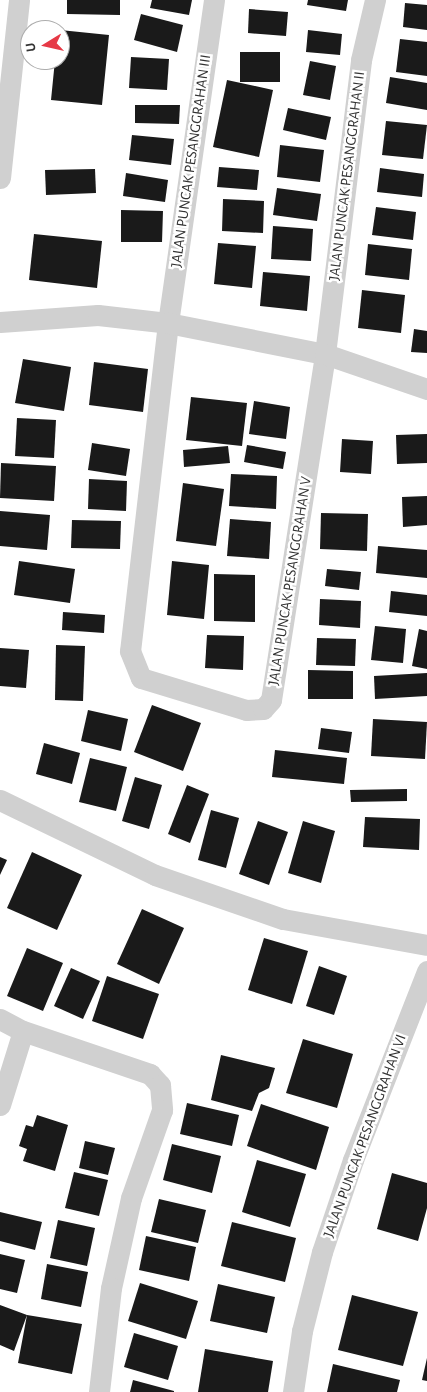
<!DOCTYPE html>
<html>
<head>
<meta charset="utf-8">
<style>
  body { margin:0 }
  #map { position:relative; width:427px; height:1392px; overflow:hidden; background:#fff; font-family:"Alegreya Sans",sans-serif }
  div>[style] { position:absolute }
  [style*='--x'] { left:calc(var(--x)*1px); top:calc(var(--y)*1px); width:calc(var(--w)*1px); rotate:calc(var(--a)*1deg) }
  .building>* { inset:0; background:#1a1a1a }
  .street>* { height:21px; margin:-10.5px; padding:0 10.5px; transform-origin:10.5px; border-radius:10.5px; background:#d0d0d0 }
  span { translate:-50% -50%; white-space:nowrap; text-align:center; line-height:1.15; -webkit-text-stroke:5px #fff; paint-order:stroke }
  .street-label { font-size:15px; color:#333 }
  .north { position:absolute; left:20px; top:20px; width:50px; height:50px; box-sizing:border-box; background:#fff; border:1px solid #adadad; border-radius:50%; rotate:261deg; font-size:14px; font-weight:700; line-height:20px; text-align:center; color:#333 }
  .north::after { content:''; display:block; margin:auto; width:18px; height:22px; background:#e63946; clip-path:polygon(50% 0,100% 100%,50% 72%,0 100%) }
</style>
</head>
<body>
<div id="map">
  <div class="building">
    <div style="clip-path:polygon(67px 0,120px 0,120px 15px,67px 14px)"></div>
    <div style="clip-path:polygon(152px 0,192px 0,189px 15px,150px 8px)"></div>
    <div style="clip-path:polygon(308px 0,348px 0,346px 11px,307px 5px)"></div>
    <div style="clip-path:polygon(405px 3px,427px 5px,427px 30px,403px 27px)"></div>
    <div style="clip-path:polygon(249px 9px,288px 12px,286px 36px,248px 33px)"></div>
    <div style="clip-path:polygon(141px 14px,183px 25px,177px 52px,134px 40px)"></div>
    <div style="clip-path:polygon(60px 30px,109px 35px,102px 105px,51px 100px,55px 60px,60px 60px)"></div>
    <div style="clip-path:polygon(308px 30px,342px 34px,340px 55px,306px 52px)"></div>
    <div style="clip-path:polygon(400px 39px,427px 42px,427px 76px,396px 72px)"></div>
    <div style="clip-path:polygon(240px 52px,280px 52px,280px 82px,240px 82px)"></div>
    <div style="clip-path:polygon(131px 57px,169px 59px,167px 90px,129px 88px)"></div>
    <div style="clip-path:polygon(310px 61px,336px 66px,330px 100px,303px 95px)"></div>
    <div style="clip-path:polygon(390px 77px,427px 83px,427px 110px,386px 103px)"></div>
    <div style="clip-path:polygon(227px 80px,273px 90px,259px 157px,213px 147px)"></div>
    <div style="clip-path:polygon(135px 105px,180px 105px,179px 124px,135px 123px)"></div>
    <div style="clip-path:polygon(288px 108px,331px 117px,326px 140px,283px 130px)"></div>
    <div style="clip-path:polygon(386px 121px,427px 125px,423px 159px,382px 155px)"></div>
    <div style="clip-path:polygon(132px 135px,174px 139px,171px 165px,129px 160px)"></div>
    <div style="clip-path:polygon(280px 145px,324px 150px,320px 182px,277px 177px)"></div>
    <div style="clip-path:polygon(219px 167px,259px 170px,257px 190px,217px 187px)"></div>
    <div style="clip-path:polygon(380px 168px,424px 174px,422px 197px,377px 192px)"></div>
    <div style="clip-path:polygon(95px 169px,96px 193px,46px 195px,45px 170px)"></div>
    <div style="clip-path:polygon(126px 173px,168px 180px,165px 202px,123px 196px)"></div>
    <div style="clip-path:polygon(277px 188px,321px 194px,317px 221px,273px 215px)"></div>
    <div style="clip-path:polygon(223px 199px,264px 201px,263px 233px,222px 231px)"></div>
    <div style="clip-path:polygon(376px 207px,416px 212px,413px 240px,372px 235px)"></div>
    <div style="clip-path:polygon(121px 210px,163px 211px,162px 242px,121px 242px)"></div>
    <div style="clip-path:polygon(273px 226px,313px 229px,311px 261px,271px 259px)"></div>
    <div style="clip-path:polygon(34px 234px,102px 241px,97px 288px,29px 280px)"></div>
    <div style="clip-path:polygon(218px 243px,256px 246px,252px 288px,214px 284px)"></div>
    <div style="clip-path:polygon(368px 244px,412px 249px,409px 280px,365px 275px)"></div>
    <div style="clip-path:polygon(263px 272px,310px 276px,307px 311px,260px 306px)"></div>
    <div style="clip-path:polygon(362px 290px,405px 295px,401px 333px,358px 328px)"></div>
    <div style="clip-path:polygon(414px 329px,427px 331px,427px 353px,411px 352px)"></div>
    <div style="clip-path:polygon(23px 359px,71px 367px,64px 411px,15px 403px)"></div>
    <div style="clip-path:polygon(94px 362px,148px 369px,143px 412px,89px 405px)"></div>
    <div style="clip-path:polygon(191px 397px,247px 403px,242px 446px,186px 440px)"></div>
    <div style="clip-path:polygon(254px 401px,290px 407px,286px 439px,249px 434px)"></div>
    <div style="clip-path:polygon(17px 418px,56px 420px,54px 458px,15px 456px)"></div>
    <div style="clip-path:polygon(427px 434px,427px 463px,397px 464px,396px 435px)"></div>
    <div style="clip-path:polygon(342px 439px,373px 441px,371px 474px,340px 472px)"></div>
    <div style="clip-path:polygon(92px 443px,130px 449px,126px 476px,88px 470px)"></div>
    <div style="clip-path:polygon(247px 445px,286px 452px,283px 469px,244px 462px)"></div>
    <div style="clip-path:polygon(228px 446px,230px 463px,184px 467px,183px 450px)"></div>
    <div style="clip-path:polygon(1px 463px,56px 466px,54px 501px,0 498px)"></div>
    <div style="clip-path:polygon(231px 474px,277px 476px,276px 509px,229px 506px)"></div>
    <div style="clip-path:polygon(89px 479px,127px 481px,126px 511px,88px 509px)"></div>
    <div style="clip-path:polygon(183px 483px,224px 489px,216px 546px,176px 541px)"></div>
    <div style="clip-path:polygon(427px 496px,427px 525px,403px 527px,402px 497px)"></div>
    <div style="clip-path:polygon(0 511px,50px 515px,47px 550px,0 546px)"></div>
    <div style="clip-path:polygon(321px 513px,368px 514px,367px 551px,320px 549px)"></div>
    <div style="clip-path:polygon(230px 519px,271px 522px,269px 559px,227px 556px)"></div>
    <div style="clip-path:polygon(72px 520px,121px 521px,120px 549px,71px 548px)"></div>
    <div style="clip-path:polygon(378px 546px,427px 550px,427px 578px,376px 573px)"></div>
    <div style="clip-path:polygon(19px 561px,75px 569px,70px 603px,14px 595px)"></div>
    <div style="clip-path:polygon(172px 561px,209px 565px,204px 619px,167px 615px)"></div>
    <div style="clip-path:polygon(327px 569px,361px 572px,359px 590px,325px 586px)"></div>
    <div style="clip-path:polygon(214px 574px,255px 575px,255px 622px,214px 621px)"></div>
    <div style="clip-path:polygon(391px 591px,427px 595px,427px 616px,389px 612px)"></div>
    <div style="clip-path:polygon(320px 599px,361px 601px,360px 628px,319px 625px)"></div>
    <div style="clip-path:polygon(63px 612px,105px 615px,104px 633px,62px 630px)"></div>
    <div style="clip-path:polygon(375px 626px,406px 629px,403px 663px,371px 660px)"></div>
    <div style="clip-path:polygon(419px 629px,427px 631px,427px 669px,412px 666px)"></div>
    <div style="clip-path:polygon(207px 635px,244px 636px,243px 670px,205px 668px)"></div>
    <div style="clip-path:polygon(317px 638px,356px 639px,355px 666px,316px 665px)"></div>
    <div style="clip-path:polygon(56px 645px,85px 646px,83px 701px,55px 700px)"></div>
    <div style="clip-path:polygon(0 648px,29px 650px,26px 688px,0 686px)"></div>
    <div style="clip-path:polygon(308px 670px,353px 671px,353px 699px,308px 699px)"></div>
    <div style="clip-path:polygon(427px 673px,427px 696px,375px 699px,374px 676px)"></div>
    <div style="clip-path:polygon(152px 705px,201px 723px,183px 771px,134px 752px)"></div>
    <div style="clip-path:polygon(88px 710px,128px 719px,121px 751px,81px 741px)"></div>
    <div style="clip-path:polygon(373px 719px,427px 722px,425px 759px,371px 756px)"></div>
    <div style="clip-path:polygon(321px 728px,352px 732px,349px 753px,318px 749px)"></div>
    <div style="clip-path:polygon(44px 743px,80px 753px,72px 784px,36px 774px)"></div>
    <div style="clip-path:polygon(275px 750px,347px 758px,344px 784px,272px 777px)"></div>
    <div style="clip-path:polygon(90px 758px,127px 767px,116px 811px,79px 802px)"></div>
    <div style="clip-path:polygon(135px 777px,162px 785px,149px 829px,122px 821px)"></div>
    <div style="clip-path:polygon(187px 785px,209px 794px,190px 843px,168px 834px)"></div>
    <div style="clip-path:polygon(407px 789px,407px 801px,351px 802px,350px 790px)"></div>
    <div style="clip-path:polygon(211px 810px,239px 818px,226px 868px,198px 860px)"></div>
    <div style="clip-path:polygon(365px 817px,420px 819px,419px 850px,363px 847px)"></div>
    <div style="clip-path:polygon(258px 821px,288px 832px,269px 885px,239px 874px)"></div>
    <div style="clip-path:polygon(303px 821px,335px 831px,321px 883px,288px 873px)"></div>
    <div style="clip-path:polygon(32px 852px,82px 875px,57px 930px,7px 908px)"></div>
    <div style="clip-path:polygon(0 857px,7px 860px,0 875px)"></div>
    <div style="clip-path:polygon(142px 909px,184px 928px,159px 984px,117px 964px)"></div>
    <div style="clip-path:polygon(264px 938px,308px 951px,292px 1004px,248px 990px)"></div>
    <div style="clip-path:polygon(27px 948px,63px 963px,43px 1011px,7px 996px)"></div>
    <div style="clip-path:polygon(319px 966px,347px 976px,334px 1015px,306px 1006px)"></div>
    <div style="clip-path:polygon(71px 968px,100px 981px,83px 1019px,54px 1006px)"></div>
    <div style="clip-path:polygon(107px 976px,159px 994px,143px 1039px,92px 1021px)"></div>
    <div style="clip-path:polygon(303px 1039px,353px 1054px,337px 1108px,286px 1093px)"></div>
    <div style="clip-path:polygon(221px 1055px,275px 1068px,269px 1088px,259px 1093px,252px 1111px,211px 1100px)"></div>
    <div style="clip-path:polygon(187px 1103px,239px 1115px,232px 1146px,180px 1134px)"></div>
    <div style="clip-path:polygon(261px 1104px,329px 1127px,316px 1170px,247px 1146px)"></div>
    <div style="clip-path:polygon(37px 1115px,68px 1125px,55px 1171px,23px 1161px,27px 1149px,19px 1146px,26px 1125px,33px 1127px)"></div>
    <div style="clip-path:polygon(85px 1141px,115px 1148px,108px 1175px,79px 1168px)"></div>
    <div style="clip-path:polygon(172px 1144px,221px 1156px,212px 1193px,163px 1180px)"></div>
    <div style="clip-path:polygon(257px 1160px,306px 1174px,290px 1227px,242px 1212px)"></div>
    <div style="clip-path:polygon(74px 1172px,108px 1180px,99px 1216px,65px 1208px)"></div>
    <div style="clip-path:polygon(392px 1173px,427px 1183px,427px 1208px,418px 1241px,377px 1229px)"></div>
    <div style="clip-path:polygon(159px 1199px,206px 1210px,198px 1243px,151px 1232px)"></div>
    <div style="clip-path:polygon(0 1212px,42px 1222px,35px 1250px,0 1241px)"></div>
    <div style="clip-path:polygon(58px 1220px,95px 1228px,87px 1266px,50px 1258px)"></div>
    <div style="clip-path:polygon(232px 1222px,296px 1238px,285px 1282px,221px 1266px)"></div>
    <div style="clip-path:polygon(146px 1236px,196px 1247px,189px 1281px,139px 1270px)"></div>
    <div style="clip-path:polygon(0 1254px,25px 1260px,17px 1293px,0 1289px)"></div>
    <div style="clip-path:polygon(47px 1264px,88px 1272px,81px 1307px,41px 1299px)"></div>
    <div style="clip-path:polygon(140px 1283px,198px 1301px,186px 1339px,128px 1321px)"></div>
    <div style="clip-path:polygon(218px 1284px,275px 1297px,267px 1333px,210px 1321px)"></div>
    <div style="clip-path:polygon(352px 1295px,418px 1312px,403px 1366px,338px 1350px)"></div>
    <div style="clip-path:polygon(0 1305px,27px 1315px,82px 1324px,72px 1374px,18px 1363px,27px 1315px,14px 1351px,0 1345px)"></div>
    <div style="clip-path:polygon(134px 1333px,178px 1346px,168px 1380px,124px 1367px)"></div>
    <div style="clip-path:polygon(205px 1349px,273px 1361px,268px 1392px,198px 1392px)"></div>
    <div style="clip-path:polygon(427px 1358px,427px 1381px,422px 1380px)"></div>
    <div style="clip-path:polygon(333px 1364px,400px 1380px,397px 1392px,327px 1392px)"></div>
    <div style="clip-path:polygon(133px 1380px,174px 1391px,174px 1392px,130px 1392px)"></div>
  </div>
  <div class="street">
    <div style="--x:214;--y:0;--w:326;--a:98.1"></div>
    <div style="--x:168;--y:323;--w:330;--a:96.6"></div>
    <div style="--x:130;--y:651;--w:29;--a:68"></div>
    <div style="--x:141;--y:678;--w:110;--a:16.9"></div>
    <div style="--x:246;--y:710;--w:17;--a:-3"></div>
    <div style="--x:263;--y:709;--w:12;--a:-48"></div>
    <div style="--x:271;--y:700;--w:350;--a:-81.1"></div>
    <div style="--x:325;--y:354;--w:296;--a:-83"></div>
    <div style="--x:361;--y:60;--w:62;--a:-76.9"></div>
    <div style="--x:0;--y:178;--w:179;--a:-83.9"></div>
    <div style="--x:0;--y:322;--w:98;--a:-4.1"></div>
    <div style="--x:98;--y:315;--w:70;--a:6.5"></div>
    <div style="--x:168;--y:323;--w:160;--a:11.2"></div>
    <div style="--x:325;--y:354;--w:108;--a:18.9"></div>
    <div style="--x:0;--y:800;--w:172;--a:25.8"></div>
    <div style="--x:155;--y:875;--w:135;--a:19"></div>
    <div style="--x:283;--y:919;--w:146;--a:10.2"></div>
    <div style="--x:0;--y:1019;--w:26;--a:28"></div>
    <div style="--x:23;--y:1031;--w:134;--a:18.7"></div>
    <div style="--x:150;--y:1074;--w:15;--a:48"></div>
    <div style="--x:160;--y:1085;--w:25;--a:85"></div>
    <div style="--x:162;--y:1110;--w:93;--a:109.4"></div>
    <div style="--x:131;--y:1198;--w:92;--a:102.5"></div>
    <div style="--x:111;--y:1288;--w:105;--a:96.6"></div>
    <div style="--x:0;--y:1105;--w:77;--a:-72.7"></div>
    <div style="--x:293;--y:1392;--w:62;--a:-81.6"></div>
    <div style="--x:302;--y:1331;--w:81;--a:-75.8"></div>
    <div style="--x:322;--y:1252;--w:97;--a:-71.4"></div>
    <div style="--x:353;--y:1160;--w:203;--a:-68.6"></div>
  </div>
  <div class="street-label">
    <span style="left:191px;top:161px;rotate:-82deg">JALAN PUNCAK PESANGGRAHAN III</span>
    <span style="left:347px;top:176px;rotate:-83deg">JALAN PUNCAK PESANGGRAHAN II</span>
    <span style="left:290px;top:581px;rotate:-81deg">JALAN PUNCAK PESANGGRAHAN V</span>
    <span style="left:365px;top:1136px;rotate:-70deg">JALAN PUNCAK PESANGGRAHAN VI</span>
  </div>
  <div class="north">U</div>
</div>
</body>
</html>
